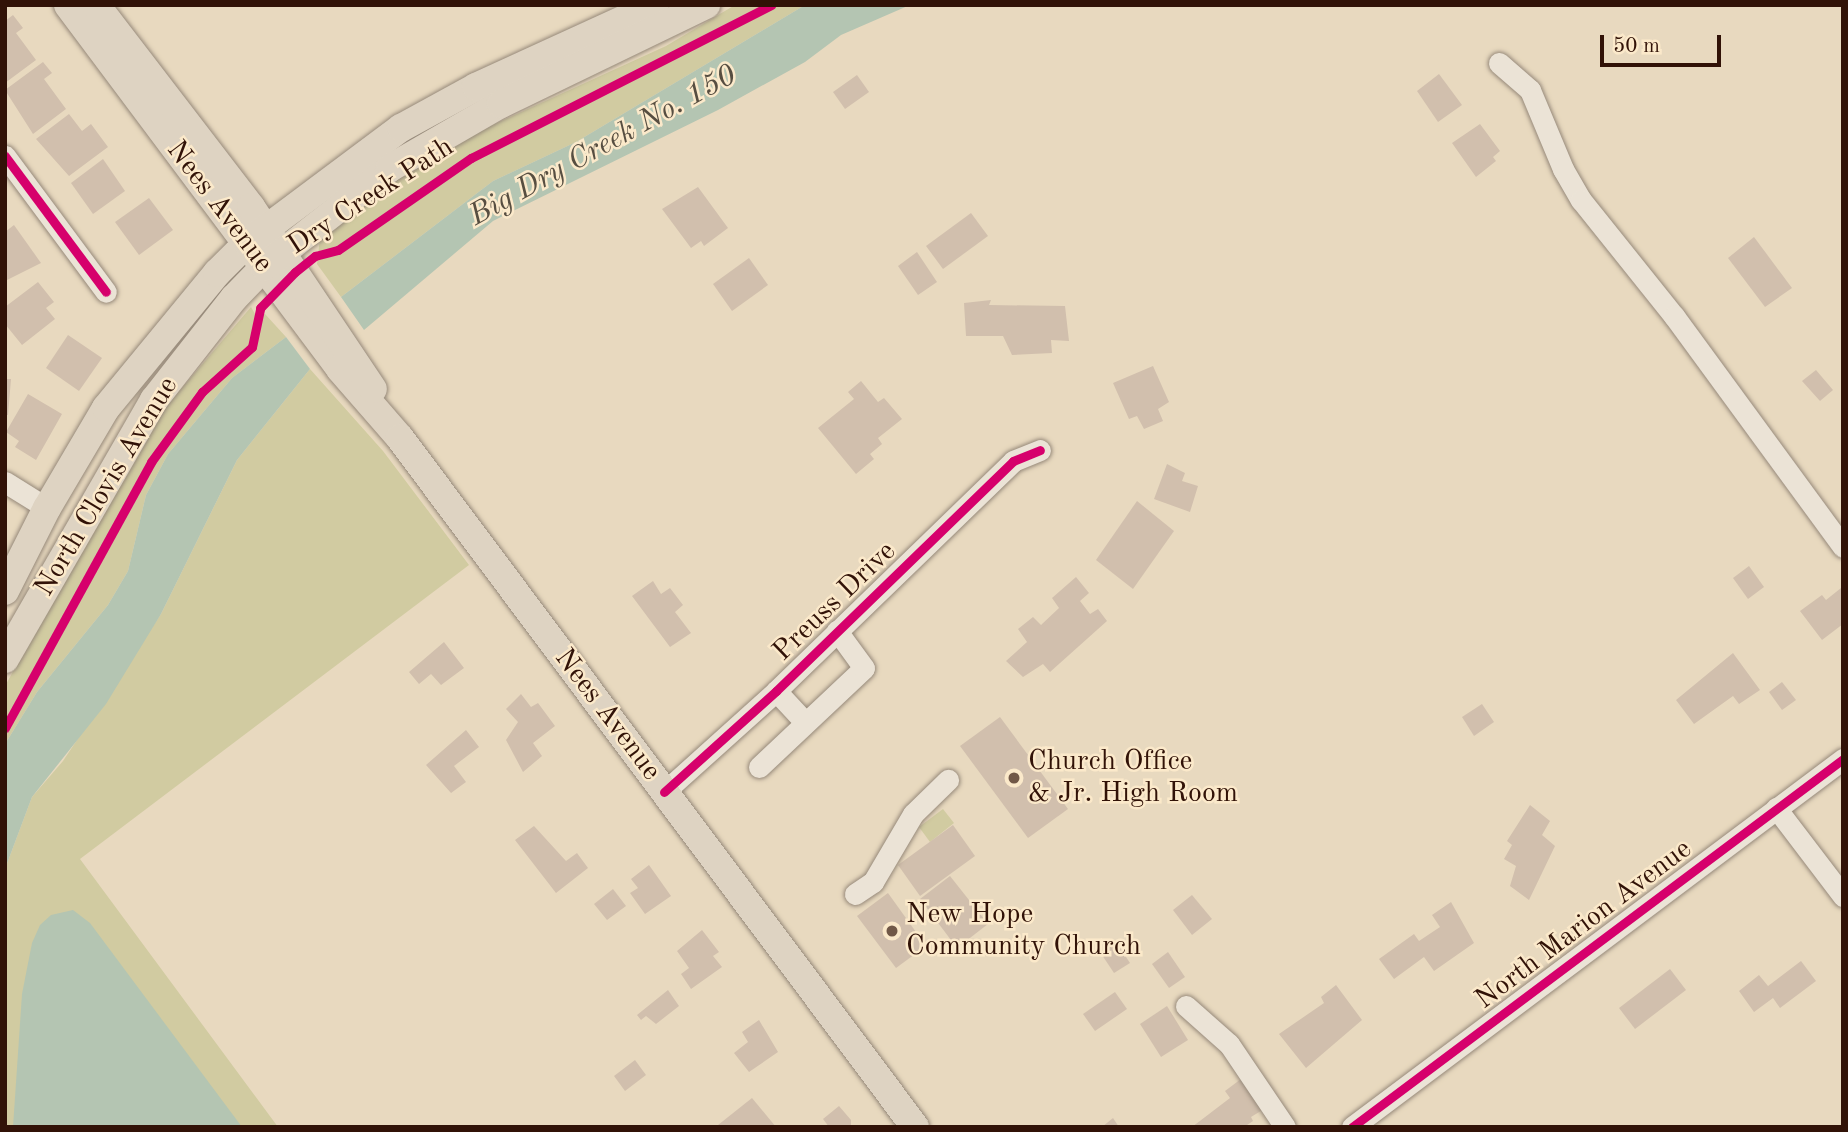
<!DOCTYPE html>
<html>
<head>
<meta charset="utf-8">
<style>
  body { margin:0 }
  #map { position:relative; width:1848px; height:1132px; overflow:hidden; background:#e8d9bf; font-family:"Old Standard TT",serif }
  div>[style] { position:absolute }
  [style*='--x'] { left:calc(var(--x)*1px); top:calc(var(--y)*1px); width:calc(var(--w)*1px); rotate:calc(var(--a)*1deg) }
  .green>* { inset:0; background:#d1cba1 }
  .water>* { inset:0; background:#b4c5b2 }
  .building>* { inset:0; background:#d1bfad }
  .roads { filter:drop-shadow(0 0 2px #96897a) drop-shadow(0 0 2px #96897a) }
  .minor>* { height:21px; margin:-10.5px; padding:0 10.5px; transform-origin:10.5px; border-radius:10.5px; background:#ebe3d6 }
  .major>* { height:28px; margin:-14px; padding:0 14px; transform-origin:14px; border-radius:14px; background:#ded3c2 }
  .cycleway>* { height:9px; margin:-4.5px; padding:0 4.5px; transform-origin:4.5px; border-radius:4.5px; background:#d6006c }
  .dots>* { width:19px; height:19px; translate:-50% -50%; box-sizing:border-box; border:4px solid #fbe9ca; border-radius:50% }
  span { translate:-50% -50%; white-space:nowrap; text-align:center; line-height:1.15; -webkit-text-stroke:5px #fbe9ca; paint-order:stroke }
  .street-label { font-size:28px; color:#311207 }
  .poi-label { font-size:28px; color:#311207 }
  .left { translate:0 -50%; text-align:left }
  .water-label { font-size:30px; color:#574e41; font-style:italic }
  .frame { position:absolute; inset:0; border:7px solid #311207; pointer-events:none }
  .scale { position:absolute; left:1600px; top:35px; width:121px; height:32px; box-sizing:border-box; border:4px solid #311207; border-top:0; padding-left:9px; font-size:21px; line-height:24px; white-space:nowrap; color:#311207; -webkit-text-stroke:5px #fbe9ca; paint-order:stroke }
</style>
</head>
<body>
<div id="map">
  <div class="green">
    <div style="clip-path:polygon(735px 5px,805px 5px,576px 142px,493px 181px,341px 297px,317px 264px,320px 238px,392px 183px,475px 133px,666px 46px)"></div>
    <div style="clip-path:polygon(251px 307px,255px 314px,265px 314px,286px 337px,232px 378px,168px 454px,146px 495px,128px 571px,108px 605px,37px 692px,5px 744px,5px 686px,88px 537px,164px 409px)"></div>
    <div style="clip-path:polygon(310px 369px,383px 451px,469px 565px,80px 859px,278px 1127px,5px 1127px,5px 869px,32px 797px,63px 761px,161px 614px,237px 460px)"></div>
    <div style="clip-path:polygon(943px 809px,954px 823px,930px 842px,919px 827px)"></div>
  </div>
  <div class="water">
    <div style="clip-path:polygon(805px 5px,910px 5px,841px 35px,805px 62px,718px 110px,493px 221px,364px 330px,341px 297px,493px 181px,576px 142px)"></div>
    <div style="clip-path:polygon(286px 337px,310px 369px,237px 460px,161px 614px,106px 704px,32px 797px,5px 869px,5px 744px,37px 692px,108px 605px,128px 571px,146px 495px,168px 454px,232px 378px)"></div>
    <div style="clip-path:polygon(73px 910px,90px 923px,242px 1127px,13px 1127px,22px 994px,32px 943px,40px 925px,51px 915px)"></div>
  </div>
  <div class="building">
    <div style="clip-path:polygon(13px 15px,23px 28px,16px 33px,36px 60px,5px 83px,5px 21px)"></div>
    <div style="clip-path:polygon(43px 62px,52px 73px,44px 79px,66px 109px,33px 134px,5px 90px)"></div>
    <div style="clip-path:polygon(1439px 74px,1462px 105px,1438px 122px,1417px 91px)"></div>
    <div style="clip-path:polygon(857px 75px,869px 92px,845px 109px,833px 92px)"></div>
    <div style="clip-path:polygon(69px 114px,82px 131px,91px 124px,108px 147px,69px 176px,36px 139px)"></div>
    <div style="clip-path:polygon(1480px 124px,1500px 151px,1493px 157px,1496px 161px,1476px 177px,1452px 143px)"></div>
    <div style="clip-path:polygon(103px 159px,125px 191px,93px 214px,71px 183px)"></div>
    <div style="clip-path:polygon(698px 187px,728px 228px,704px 246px,701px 241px,691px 248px,662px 209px)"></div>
    <div style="clip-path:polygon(149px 198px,173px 230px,139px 255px,115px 222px)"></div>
    <div style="clip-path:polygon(971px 213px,988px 236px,943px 269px,926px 246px)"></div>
    <div style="clip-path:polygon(14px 225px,41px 263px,5px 281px,5px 232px)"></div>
    <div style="clip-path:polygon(1754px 237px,1792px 288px,1765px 307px,1728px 258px)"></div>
    <div style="clip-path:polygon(917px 252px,937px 282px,918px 295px,898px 266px)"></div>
    <div style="clip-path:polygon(749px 258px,768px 285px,732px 311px,713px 284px)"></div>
    <div style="clip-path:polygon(38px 282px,54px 302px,46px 308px,55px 319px,22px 345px,5px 324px,5px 307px)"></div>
    <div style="clip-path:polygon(991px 300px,989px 305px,1065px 306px,1069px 341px,1051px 340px,1052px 353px,1012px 355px,1003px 336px,966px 336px,964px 303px)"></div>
    <div style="clip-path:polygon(68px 335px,102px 358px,79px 391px,46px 368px)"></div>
    <div style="clip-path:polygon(1153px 366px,1169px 402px,1158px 409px,1163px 421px,1144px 429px,1137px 416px,1129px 419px,1113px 383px)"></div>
    <div style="clip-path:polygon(1816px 370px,1833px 390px,1820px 401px,1802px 381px)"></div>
    <div style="clip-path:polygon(5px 379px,11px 379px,8px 415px,5px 415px)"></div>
    <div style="clip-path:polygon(861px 381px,878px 402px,884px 398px,902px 419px,878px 438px,882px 444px,870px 454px,874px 459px,856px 474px,818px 428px,854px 399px,848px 392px)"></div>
    <div style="clip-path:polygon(28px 394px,62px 414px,36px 460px,15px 447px,19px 441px,6px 432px)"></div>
    <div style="clip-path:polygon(1167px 464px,1185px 473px,1182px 481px,1198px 486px,1190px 512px,1154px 499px)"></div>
    <div style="clip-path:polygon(1137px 501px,1174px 531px,1133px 589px,1096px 560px)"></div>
    <div style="clip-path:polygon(1749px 566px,1764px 587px,1748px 599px,1733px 578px)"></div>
    <div style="clip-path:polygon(1076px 577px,1089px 593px,1080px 601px,1090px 614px,1098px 609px,1107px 621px,1050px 672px,1043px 664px,1023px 677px,1006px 661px,1027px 642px,1018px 629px,1033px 617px,1041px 625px,1059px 608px,1052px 598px)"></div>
    <div style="clip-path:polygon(653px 581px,661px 594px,670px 588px,683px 605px,675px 612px,691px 633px,670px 647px,632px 596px)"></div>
    <div style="clip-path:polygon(1841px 588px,1843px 624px,1822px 640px,1800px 611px,1822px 595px,1826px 600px)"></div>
    <div style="clip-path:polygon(444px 642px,464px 668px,441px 685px,431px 674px,419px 684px,409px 672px)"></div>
    <div style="clip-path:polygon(1733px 653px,1760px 690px,1739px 704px,1733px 696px,1694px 724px,1676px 700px)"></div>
    <div style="clip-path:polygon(1782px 682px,1796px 700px,1782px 710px,1769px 692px)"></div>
    <div style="clip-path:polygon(521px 694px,531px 707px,538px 703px,555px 726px,533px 743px,542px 756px,523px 772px,506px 740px,518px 722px,506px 709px)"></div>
    <div style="clip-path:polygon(1482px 704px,1494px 722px,1474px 736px,1462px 717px)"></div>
    <div style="clip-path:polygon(1000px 717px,1068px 809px,1028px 838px,960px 746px)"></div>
    <div style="clip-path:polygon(466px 730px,479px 747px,454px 766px,466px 782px,451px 793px,426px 765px)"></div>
    <div style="clip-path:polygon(1530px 805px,1550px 821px,1542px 835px,1555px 846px,1529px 900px,1510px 886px,1516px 866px,1504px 859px,1512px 845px,1507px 841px)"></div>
    <div style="clip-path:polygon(953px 825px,975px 856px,920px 896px,898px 865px)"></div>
    <div style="clip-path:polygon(534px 826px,566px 861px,577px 853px,588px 868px,556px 893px,515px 840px)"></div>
    <div style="clip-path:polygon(649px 865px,671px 896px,645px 914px,630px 893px,638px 888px,631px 879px)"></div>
    <div style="clip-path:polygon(950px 876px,988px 924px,957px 948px,920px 899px)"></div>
    <div style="clip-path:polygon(613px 889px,626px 906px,607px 920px,594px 904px)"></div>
    <div style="clip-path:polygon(888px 893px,926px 946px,896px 968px,857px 916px)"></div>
    <div style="clip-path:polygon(1192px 895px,1212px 919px,1192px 935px,1173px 910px)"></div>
    <div style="clip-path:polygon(1451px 902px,1474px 943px,1434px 971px,1424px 957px,1394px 979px,1379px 959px,1414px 934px,1419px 941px,1440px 927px,1432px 915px)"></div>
    <div style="clip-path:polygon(702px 930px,719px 952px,713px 956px,722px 967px,691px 989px,681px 974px,689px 968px,677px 951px)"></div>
    <div style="clip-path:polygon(1116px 942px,1130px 963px,1114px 973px,1100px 952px)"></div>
    <div style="clip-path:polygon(1168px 952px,1185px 977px,1169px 988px,1152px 964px)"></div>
    <div style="clip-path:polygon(1801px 961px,1816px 981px,1780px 1008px,1773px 998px,1754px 1012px,1739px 991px,1759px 975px,1768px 986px)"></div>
    <div style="clip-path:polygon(1670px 969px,1686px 990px,1635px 1029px,1619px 1008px)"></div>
    <div style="clip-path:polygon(1336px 985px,1362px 1020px,1306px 1068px,1279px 1034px,1324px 1003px,1321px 997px)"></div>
    <div style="clip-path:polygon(668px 990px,679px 1006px,656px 1024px,646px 1016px,641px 1020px,637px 1015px)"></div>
    <div style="clip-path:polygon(1115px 992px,1127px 1009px,1095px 1031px,1083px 1014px)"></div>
    <div style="clip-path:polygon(1167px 1006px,1188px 1040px,1161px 1057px,1140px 1024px)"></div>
    <div style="clip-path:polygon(759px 1020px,778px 1052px,749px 1072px,734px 1053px,748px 1042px,742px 1032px)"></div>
    <div style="clip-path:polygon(635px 1060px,646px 1075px,625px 1091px,614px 1076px)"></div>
    <div style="clip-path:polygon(1241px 1079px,1264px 1109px,1251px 1117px,1253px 1121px,1244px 1127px,1192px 1127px,1230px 1098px,1225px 1091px)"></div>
    <div style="clip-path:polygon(752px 1098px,776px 1127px,719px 1127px,718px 1125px)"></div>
    <div style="clip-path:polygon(839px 1106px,851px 1120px,851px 1127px,829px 1127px,823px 1119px)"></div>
    <div style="clip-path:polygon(1113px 1118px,1119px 1127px,1102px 1127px)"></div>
  </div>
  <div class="roads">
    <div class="minor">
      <div style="--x:1499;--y:63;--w:41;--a:41.1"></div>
      <div style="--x:1530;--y:90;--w:86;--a:67.3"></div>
      <div style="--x:1563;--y:169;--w:36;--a:60"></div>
      <div style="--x:1581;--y:200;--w:149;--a:51.3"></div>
      <div style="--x:1674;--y:316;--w:286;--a:53.8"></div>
      <div style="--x:5;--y:156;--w:169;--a:53.4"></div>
      <div style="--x:5;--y:482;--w:49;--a:31.8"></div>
      <div style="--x:776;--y:691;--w:41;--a:47"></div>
      <div style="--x:759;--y:767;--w:144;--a:-43.3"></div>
      <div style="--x:864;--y:668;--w:46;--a:-126.1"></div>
      <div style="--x:664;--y:792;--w:151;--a:-42"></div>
      <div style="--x:776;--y:691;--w:330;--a:-44.1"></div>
      <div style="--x:1013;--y:461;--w:29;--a:-22"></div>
      <div style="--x:1776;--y:808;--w:111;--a:52.7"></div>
      <div style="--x:855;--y:894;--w:22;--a:-34"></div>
      <div style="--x:873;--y:882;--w:79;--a:-59.5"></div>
      <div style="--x:913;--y:814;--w:49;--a:-44.2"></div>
      <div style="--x:1186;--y:1006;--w:57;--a:41.5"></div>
      <div style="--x:1229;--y:1044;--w:100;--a:56"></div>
      <div style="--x:1352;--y:1127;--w:614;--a:-36.85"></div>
    </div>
    <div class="major">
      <div style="--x:68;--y:5;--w:454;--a:53.2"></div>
      <div style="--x:340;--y:369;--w:91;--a:49"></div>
      <div style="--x:400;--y:438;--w:860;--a:53.22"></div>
      <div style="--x:96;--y:5;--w:255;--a:52.5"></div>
      <div style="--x:251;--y:207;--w:219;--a:56.2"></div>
      <div style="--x:5;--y:591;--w:93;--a:-63.2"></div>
      <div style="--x:47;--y:508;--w:116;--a:-59.5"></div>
      <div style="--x:106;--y:408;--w:175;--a:-50.6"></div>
      <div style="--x:217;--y:273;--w:42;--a:-45"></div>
      <div style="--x:247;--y:243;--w:192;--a:-36.8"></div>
      <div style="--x:401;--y:128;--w:85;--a:-28.7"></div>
      <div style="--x:476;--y:87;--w:197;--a:-24.6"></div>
      <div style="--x:5;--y:659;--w:299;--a:-60.1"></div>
      <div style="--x:154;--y:400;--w:130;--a:-51.9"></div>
      <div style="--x:234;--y:298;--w:43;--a:-45.9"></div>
      <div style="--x:264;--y:267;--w:160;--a:-38.2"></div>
      <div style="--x:390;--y:168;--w:128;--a:-30"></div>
      <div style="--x:501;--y:104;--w:228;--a:-25.8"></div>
    </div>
  </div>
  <div class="cycleway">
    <div style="--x:5;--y:156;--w:169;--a:53.4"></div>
    <div style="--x:5;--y:728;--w:303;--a:-61.2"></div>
    <div style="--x:151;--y:462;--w:87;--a:-53.9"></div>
    <div style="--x:202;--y:392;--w:67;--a:-42"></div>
    <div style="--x:252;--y:347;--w:40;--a:-78"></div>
    <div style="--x:260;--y:308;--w:50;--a:-45.8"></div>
    <div style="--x:295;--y:272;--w:26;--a:-39"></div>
    <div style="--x:315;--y:256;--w:24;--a:-15"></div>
    <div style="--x:338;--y:250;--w:162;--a:-34.7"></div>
    <div style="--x:471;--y:158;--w:337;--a:-27"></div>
    <div style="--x:664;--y:792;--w:151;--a:-42"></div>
    <div style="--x:776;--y:691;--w:330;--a:-44.1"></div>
    <div style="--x:1013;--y:461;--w:29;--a:-22"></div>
    <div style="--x:1352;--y:1127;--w:614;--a:-36.85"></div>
  </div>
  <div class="dots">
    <div style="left:1014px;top:778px;background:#715847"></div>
    <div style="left:892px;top:931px;background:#715847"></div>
  </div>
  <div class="street-label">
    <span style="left:371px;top:197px;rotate:-33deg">Dry Creek Path</span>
    <span style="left:219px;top:207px;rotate:53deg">Nees Avenue</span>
    <span style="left:107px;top:487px;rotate:-59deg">North Clovis Avenue</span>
    <span style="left:835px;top:602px;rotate:-44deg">Preuss Drive</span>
    <span style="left:607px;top:715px;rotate:53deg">Nees Avenue</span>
    <span style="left:1584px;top:925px;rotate:-37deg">North Marion Avenue</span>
  </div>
  <div class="poi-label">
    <span class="left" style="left:1028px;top:778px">Church Office<br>&amp; Jr. High Room</span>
    <span class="left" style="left:906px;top:931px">New Hope<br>Community Church</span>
  </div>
  <div class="water-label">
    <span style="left:603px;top:146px;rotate:-29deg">Big Dry Creek No. 150</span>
  </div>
  <div class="frame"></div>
  <div class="scale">50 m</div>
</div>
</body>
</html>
